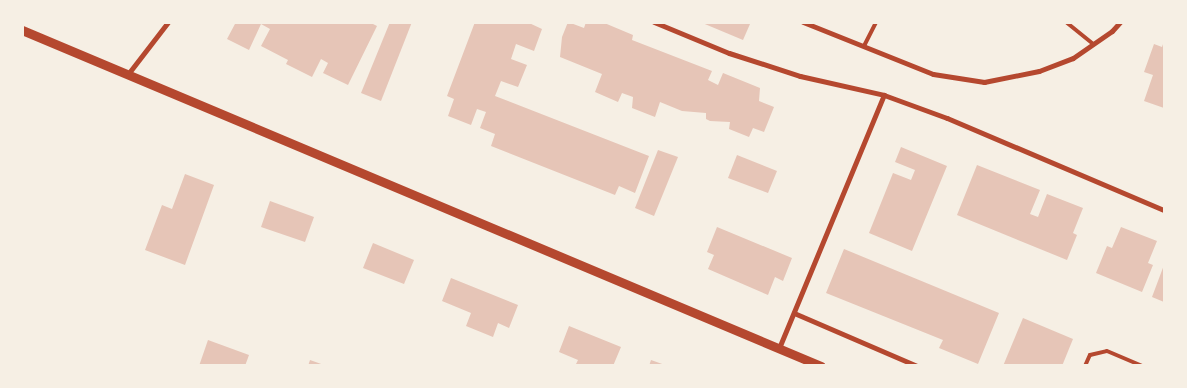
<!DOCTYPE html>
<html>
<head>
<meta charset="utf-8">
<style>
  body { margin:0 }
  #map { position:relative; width:1187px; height:388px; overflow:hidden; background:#f6efe4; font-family:Ubuntu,sans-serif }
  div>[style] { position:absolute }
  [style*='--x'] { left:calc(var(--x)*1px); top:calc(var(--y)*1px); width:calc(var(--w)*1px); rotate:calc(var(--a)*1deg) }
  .building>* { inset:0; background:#e6c5b7 }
  .service>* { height:4px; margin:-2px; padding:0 2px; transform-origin:2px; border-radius:2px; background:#b5482f }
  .minor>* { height:5px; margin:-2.5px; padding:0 2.5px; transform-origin:2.5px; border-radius:2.5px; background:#b5482f }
  .tertiary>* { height:9px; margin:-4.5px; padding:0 4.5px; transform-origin:4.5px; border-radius:4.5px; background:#b5482f }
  span { translate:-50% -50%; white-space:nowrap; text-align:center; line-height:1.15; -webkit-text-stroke:5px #f6efe4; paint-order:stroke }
  .frame { position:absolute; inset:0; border:24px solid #f6efe4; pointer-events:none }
</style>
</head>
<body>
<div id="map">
  <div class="building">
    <div style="clip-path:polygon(236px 22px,369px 22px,377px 26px,348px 85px,323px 73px,328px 63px,321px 59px,312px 77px,286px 64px,288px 60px,261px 46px,270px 29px,261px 24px,249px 50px,227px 39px)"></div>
    <div style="clip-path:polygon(390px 22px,412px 22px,381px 101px,361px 93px)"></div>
    <div style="clip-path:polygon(475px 22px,527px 22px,542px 29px,534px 51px,516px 44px,511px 59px,527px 65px,518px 87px,501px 81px,495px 96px,649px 156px,635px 193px,619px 186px,615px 195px,491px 146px,495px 134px,480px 128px,486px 112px,477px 109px,471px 125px,448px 116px,454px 99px,447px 96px)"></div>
    <div style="clip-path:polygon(568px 22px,584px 28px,586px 22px,602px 22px,633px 35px,632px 40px,712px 71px,708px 80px,718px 85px,723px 73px,760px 88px,759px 101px,774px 107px,764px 132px,753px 128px,749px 137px,729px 129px,730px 122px,710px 121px,706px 119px,706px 113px,682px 111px,660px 102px,655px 117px,632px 108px,633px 97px,622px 93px,618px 102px,595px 92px,602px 74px,560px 57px,562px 37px)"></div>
    <div style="clip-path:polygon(700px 22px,746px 22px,750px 24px,743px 40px)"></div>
    <div style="clip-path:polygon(1164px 41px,1164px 108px,1144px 101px,1153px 75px,1144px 72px,1154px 44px,1162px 47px)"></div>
    <div style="clip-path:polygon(901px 147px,947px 166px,912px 251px,869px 233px,893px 173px,911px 180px,915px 170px,895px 162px)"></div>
    <div style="clip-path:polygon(658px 150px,678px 157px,654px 216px,635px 208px)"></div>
    <div style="clip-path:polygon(737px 155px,777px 171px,768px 193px,728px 178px)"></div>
    <div style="clip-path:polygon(977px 165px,1040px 190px,1030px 214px,1038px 217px,1047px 194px,1083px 208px,1073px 233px,1077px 235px,1067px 260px,957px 215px)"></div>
    <div style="clip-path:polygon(185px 174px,214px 185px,185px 265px,145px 250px,162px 205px,172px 209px)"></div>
    <div style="clip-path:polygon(270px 201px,314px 217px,305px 242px,261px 227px)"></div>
    <div style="clip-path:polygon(717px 227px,792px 258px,783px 281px,775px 277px,768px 295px,708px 269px,714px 255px,707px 252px)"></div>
    <div style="clip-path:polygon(1121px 227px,1157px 241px,1148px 263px,1153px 265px,1142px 292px,1096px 273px,1107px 246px,1112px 248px)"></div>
    <div style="clip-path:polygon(373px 243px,414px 260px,404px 284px,363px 268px)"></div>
    <div style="clip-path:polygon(844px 249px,999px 313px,978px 364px,939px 348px,943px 340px,826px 293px)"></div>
    <div style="clip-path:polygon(1164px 265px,1164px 302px,1152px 297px)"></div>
    <div style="clip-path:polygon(451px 278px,518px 305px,509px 328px,498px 323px,493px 337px,466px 326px,471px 313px,442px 301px)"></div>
    <div style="clip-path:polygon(1023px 318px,1073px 339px,1062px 366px,1003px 366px)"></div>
    <div style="clip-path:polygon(569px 326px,621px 347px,613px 366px,575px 366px,578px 360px,559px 352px)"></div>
    <div style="clip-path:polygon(208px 340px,249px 355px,245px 366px,199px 366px)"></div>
    <div style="clip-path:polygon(310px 360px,324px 365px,324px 366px,308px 366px)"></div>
    <div style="clip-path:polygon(651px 360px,665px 365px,664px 366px,649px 366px)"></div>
  </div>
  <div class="service">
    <div style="--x:1066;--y:22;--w:35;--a:39"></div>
    <div style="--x:864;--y:46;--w:27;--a:-63"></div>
    <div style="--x:1085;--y:366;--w:12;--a:-66"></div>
    <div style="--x:1090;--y:355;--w:17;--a:-13"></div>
    <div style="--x:1107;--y:351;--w:39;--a:23"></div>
  </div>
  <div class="minor">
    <div style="--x:654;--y:22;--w:81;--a:22.5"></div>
    <div style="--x:729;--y:53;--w:75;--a:17.9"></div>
    <div style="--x:800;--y:76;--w:86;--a:12.7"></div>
    <div style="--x:884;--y:95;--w:67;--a:20.1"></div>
    <div style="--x:947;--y:118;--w:236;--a:23"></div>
    <div style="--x:803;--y:22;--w:140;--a:21.8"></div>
    <div style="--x:933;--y:74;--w:52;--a:8.9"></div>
    <div style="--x:984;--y:82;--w:56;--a:-11.3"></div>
    <div style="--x:1039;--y:71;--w:36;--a:-21"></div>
    <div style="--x:1073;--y:58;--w:47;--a:-34.7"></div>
    <div style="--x:1112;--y:31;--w:12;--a:-48"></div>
    <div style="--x:128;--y:74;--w:66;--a:-52.4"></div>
    <div style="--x:794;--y:313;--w:134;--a:23.3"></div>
    <div style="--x:779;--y:348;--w:274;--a:-67.5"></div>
  </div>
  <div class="tertiary">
    <div style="--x:22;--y:30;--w:867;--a:22.81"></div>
  </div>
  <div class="frame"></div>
</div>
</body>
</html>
